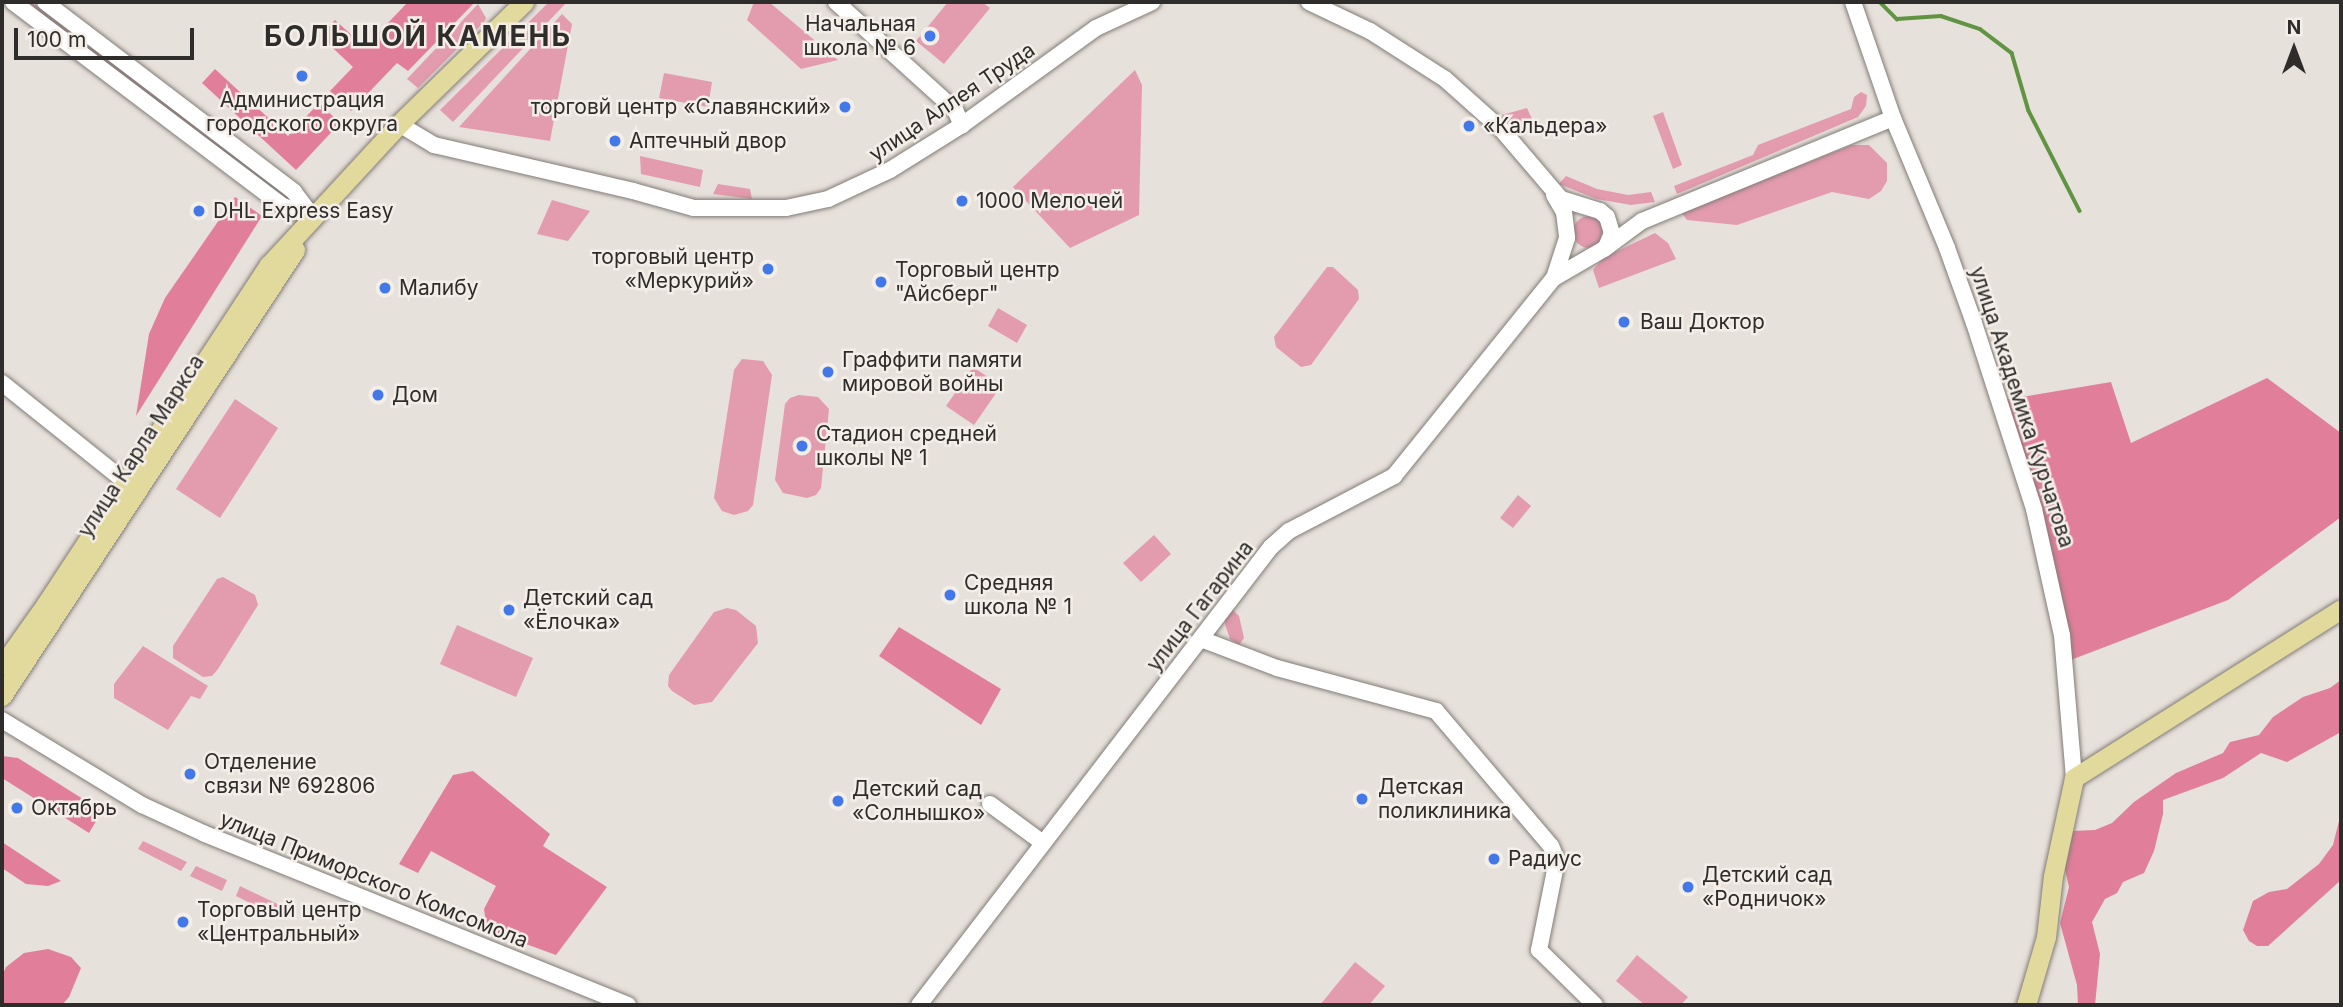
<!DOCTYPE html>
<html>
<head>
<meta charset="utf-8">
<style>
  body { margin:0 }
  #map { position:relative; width:2343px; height:1007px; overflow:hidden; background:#e7e1db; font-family:Inter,sans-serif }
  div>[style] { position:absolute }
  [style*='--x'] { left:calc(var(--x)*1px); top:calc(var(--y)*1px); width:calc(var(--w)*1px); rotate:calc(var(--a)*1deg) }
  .green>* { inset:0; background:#e39bae }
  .round { border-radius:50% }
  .forest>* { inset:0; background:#e17e9a }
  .stream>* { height:3.5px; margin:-1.75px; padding:0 1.75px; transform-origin:1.75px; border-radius:1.75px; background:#619442 }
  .roads { filter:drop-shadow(0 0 2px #827c77) drop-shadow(0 0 2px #827c77) }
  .minor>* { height:16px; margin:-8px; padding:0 8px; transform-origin:8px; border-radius:8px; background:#fff }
  .major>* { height:19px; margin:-9.5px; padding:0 9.5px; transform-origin:9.5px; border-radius:9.5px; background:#e2d99d }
  .dots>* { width:19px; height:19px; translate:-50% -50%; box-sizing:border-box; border:4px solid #f4eee8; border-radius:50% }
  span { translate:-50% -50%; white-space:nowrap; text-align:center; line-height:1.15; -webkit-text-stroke:5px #f4eee8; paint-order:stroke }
  .poi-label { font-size:21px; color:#2f2d2b }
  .right { translate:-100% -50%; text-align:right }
  .left { translate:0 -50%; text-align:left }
  .street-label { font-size:21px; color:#2f2d2b }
  .district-label { font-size:28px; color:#2f2d2b; font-weight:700; letter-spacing:2px }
  .frame { position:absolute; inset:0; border:4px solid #2f2d2b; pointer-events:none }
  .north { position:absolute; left:2259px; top:14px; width:70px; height:70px; -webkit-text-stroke:5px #f4eee8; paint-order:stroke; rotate:0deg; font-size:19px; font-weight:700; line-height:28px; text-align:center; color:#2f2d2b }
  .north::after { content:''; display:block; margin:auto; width:24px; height:32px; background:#2f2d2b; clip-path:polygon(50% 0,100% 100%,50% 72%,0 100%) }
  .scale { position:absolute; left:14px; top:28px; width:180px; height:32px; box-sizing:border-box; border:4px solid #2f2d2b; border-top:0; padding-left:9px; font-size:21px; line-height:24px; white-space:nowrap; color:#2f2d2b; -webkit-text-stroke:5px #f4eee8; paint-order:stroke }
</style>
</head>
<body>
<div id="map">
  <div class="green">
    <div style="clip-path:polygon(26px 2px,31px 2px,239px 159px,237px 162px)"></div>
    <div style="clip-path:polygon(549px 2px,567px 2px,453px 122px,440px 110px)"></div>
    <div style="clip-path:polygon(754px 2px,769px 2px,838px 60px,801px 69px,747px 20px)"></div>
    <div style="clip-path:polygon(948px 2px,982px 2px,990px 8px,944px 64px,916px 41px)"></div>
    <div style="clip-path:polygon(478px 4px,486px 18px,484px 22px,418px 88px,407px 79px)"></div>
    <div style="clip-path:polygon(562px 14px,572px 24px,550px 141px,459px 127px)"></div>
    <div style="clip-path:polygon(1135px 70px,1142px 85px,1139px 215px,1070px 248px,1013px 187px)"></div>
    <div style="clip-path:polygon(664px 73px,712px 82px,708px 107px,659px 98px)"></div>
    <div style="clip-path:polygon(1861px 92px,1867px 95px,1866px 106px,1858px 117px,1677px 194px,1674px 186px,1753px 155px,1758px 145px,1851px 109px,1854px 97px)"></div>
    <div style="clip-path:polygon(1527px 108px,1536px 128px,1519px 135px,1502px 115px)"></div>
    <div style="clip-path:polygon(1663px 112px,1682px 165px,1673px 169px,1653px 116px)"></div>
    <div style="clip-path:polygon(1852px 145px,1869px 145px,1887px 163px,1887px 181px,1881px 191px,1869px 199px,1832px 192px,1737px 225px,1687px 220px,1681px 212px)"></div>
    <div style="clip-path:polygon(640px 156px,703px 170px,700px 187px,641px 174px)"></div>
    <div style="clip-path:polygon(1566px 176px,1597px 189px,1628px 195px,1651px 192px,1655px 202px,1631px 205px,1597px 199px,1559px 184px)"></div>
    <div style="clip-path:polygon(718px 184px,750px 189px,752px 199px,713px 194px)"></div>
    <div style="clip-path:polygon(552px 200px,590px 211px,568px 241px,537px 234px)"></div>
    <div class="round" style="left:1573px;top:216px;width:32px;height:32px"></div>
    <div style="clip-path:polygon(1655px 233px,1668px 243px,1676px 259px,1599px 288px,1593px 270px,1603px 258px)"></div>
    <div style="clip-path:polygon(1327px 267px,1333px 267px,1358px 290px,1359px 299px,1311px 365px,1301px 367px,1276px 347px,1274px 337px)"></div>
    <div style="clip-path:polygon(998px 308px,1027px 325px,1017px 343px,988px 326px)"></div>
    <div style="clip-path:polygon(742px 359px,763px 361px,772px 375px,753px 505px,748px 511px,734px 515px,722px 511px,714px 498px,734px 370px)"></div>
    <div style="clip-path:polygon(973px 367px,1001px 386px,974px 425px,946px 406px)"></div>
    <div style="clip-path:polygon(799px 395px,818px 397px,829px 409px,821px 488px,816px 495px,807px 498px,783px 493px,775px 480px,785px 404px,790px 398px)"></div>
    <div style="clip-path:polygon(235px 399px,278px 428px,220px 518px,176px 489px)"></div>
    <div style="clip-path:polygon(1518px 495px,1531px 506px,1513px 528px,1500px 518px)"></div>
    <div style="clip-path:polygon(1154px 535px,1171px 554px,1141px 582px,1123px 563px)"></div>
    <div style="clip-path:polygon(223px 577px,255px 595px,258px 605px,218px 669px,212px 676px,203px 677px,173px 658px,173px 646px,217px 579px)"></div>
    <div style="clip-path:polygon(727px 608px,736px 610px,756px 626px,758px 643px,712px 702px,694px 705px,672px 691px,668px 686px,669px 675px,714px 612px)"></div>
    <div style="clip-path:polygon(1231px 608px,1239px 616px,1244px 638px,1239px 645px,1230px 639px,1225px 624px,1225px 618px)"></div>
    <div style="clip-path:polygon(457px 625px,533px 658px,516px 697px,440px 664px)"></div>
    <div style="clip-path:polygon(143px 646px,208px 686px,200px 699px,191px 696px,168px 730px,114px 698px,114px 684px)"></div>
    <div style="clip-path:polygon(143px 841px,187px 862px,181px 871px,138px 849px)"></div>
    <div style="clip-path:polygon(196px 866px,227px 880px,222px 891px,190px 876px)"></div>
    <div style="clip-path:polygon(240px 886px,288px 909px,282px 919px,236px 896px)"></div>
    <div style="clip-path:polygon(1637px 955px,1688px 997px,1681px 1005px,1645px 1005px,1616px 981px)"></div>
    <div style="clip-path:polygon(1355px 962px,1385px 986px,1369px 1005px,1320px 1005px)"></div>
  </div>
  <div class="forest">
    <div style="clip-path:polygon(408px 2px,474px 3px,408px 71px,397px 63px,351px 111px,330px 91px,353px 67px,320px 36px,335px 20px,365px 47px)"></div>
    <div style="clip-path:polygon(215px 69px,288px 136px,319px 103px,340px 123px,296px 170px,202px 83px)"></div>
    <div style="clip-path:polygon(235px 197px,262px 216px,136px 416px,149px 334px,165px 298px)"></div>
    <div style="clip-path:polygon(2267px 378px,2341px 433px,2341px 517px,2228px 600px,2068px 661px,1998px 401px,2111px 382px,2131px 443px)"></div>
    <div style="clip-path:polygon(899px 627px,1001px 689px,981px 725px,879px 656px)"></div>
    <div style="clip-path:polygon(2341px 680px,2341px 732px,2287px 762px,2261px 753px,2223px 778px,2163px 800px,2163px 814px,2154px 851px,2144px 873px,2123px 882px,2117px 893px,2105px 899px,2092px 922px,2100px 954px,2095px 1005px,2078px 1005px,2077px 985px,2060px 923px,2069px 887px,2062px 857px,2071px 831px,2095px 830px,2112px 823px,2134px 802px,2176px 773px,2223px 753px,2230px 742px,2259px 735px,2273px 717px,2303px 697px,2330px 688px)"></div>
    <div style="clip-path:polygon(2px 756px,18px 758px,102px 811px,89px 833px,2px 778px)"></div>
    <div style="clip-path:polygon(473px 771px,550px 834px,543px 846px,607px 887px,556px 955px,487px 930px,484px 909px,496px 886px,431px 851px,418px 873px,399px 864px,453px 775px)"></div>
    <div style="clip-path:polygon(2341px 813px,2341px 880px,2268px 946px,2257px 946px,2249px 941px,2243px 930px,2253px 901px,2269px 892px,2287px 889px,2319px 864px,2333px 845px)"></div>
    <div style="clip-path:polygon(2px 842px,61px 881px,48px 886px,26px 884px,2px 868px)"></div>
    <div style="clip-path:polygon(48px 949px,71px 957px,81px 968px,69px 997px,62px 1005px,4px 1005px,2px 976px,6px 967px,24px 953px)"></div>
  </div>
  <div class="stream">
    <div style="--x:1881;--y:3;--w:23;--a:45"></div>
    <div style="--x:1897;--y:19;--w:44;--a:-3.9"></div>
    <div style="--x:1941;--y:16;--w:41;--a:18.4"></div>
    <div style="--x:1980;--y:29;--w:40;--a:37"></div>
    <div style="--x:2012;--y:53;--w:60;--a:73.7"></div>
    <div style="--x:2029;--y:111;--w:112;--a:63"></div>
  </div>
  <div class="roads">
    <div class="minor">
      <div style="--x:13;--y:2;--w:338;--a:37.1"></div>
      <div style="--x:283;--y:206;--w:32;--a:20"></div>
      <div style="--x:45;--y:2;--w:313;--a:37.3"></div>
      <div style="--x:294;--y:192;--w:31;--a:53"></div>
      <div style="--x:836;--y:2;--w:161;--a:42.2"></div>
      <div style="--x:955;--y:110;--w:17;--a:65"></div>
      <div style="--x:1309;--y:2;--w:68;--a:25.4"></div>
      <div style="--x:1370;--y:31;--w:89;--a:32.6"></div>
      <div style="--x:1445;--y:79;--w:76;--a:41.8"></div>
      <div style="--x:1502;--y:130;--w:91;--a:49.5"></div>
      <div style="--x:1561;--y:199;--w:41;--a:17.1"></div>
      <div style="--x:1600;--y:211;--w:9;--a:41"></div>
      <div style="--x:1607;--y:217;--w:17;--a:73"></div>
      <div style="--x:1612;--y:233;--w:15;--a:113"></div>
      <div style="--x:1853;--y:2;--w:123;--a:71"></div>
      <div style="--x:1893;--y:118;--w:141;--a:67.4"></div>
      <div style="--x:1947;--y:248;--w:80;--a:70.2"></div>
      <div style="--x:1974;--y:323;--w:195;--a:72.1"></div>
      <div style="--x:2034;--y:509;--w:129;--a:77.5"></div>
      <div style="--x:2062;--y:635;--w:144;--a:85.2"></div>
      <div style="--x:399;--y:124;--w:41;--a:31"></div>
      <div style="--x:434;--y:145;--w:204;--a:13"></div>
      <div style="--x:633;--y:191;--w:63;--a:15.6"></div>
      <div style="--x:694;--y:208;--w:92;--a:0"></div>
      <div style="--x:786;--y:208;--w:43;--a:-12.1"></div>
      <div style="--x:828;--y:199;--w:68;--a:-25.1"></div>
      <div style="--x:890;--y:170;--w:85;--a:-32"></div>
      <div style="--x:962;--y:125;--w:165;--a:-35.9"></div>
      <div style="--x:1096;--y:28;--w:62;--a:-24.9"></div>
      <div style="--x:1554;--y:195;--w:20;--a:60"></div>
      <div style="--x:1564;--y:212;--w:26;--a:83"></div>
      <div style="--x:1567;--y:238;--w:42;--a:108"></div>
      <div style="--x:2;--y:383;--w:160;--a:38.7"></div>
      <div style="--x:1201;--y:639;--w:81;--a:20.9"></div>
      <div style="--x:1277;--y:668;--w:165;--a:15.1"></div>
      <div style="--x:1436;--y:711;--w:177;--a:49.6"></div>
      <div style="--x:1551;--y:846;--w:15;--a:67"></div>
      <div style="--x:1557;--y:860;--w:92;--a:101.3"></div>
      <div style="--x:1539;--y:950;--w:78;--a:44.5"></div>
      <div style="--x:2;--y:720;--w:164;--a:31.3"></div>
      <div style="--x:142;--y:805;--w:69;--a:24.7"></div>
      <div style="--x:205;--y:834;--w:456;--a:22"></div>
      <div style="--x:990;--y:804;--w:66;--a:36.3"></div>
      <div style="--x:919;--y:1005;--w:578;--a:-52.46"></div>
      <div style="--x:1271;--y:547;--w:24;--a:-42"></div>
      <div style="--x:1289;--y:531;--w:119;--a:-27.6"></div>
      <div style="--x:1394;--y:476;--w:255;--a:-51.1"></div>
      <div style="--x:1554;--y:278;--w:58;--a:-30.1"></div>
      <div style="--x:1604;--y:249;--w:47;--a:-36.4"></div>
      <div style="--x:1642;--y:221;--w:271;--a:-22.3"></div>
    </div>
    <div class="major">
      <div style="--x:2;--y:666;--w:76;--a:-54.6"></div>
      <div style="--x:46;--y:604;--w:406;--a:-56.7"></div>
      <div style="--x:269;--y:265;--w:192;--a:-47.3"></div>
      <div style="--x:399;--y:124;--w:175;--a:-44.3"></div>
      <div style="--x:2;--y:696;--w:534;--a:-56.7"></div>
      <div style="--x:2026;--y:1005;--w:71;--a:-73.6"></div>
      <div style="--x:2046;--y:937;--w:61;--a:-83.5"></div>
      <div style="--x:2053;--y:876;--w:100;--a:-77.9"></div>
      <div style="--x:2074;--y:778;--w:316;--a:-32.3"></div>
    </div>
  </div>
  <div class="dots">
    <div style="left:930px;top:36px;background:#4278e8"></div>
    <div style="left:302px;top:76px;background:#4278e8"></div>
    <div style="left:845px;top:107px;background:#4278e8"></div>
    <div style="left:1469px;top:126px;background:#4278e8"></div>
    <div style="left:615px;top:141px;background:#4278e8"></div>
    <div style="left:962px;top:201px;background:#4278e8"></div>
    <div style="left:199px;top:211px;background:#4278e8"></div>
    <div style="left:768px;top:269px;background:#4278e8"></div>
    <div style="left:881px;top:282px;background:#4278e8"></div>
    <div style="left:385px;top:288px;background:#4278e8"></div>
    <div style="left:1624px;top:322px;background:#4278e8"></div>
    <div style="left:828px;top:372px;background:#4278e8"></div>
    <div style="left:378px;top:395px;background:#4278e8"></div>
    <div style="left:802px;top:446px;background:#4278e8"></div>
    <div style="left:950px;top:595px;background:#4278e8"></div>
    <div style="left:509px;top:610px;background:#4278e8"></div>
    <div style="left:190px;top:774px;background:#4278e8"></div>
    <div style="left:1362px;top:799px;background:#4278e8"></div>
    <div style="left:838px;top:801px;background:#4278e8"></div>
    <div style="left:17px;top:808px;background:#4278e8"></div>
    <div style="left:1494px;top:859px;background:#4278e8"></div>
    <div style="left:1688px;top:887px;background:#4278e8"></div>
    <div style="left:183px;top:922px;background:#4278e8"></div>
  </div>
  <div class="poi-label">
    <span class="right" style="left:916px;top:36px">Начальная<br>школа № 6</span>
    <span style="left:302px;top:112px">Администрация<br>городского округа</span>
    <span class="right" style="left:831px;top:107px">торговй центр «Славянский»</span>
    <span class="left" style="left:1483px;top:126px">«Кальдера»</span>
    <span class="left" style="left:629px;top:141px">Аптечный двор</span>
    <span class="left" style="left:976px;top:201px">1000 Мелочей</span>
    <span class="left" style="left:213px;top:211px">DHL Express Easy</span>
    <span class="right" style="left:754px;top:269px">торговый центр<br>«Меркурий»</span>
    <span class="left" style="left:895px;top:282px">Торговый центр<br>"Айсберг"</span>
    <span class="left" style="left:399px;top:288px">Малибу</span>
    <span class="left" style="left:1640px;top:322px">Ваш Доктор</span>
    <span class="left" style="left:842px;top:372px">Граффити памяти<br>мировой войны</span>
    <span class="left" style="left:392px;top:395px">Дом</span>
    <span class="left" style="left:816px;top:446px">Стадион средней<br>школы № 1</span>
    <span class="left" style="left:964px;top:595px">Средняя<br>школа № 1</span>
    <span class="left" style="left:523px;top:610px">Детский сад<br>«Ёлочка»</span>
    <span class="left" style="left:204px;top:774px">Отделение<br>связи № 692806</span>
    <span class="left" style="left:1378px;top:799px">Детская<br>поликлиника</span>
    <span class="left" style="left:852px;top:801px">Детский сад<br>«Солнышко»</span>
    <span class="left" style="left:31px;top:808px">Октябрь</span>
    <span class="left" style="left:1508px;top:859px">Радиус</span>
    <span class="left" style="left:1702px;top:887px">Детский сад<br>«Родничок»</span>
    <span class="left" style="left:197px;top:922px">Торговый центр<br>«Центральный»</span>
  </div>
  <div class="street-label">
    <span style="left:952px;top:102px;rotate:-34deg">улица Аллея Труда</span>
    <span style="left:2022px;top:407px;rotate:72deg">улица Академика Курчатова</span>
    <span style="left:141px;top:446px;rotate:-57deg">улица Карла Маркса</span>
    <span style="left:1200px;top:606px;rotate:-52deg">улица Гагарина</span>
    <span style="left:374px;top:880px;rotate:22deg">улица Приморского Комсомола</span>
  </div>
  <div class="district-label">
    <span style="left:418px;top:36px">БОЛЬШОЙ КАМЕНЬ</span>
  </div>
  <div class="frame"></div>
  <div class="north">N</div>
  <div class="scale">100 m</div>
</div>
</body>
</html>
